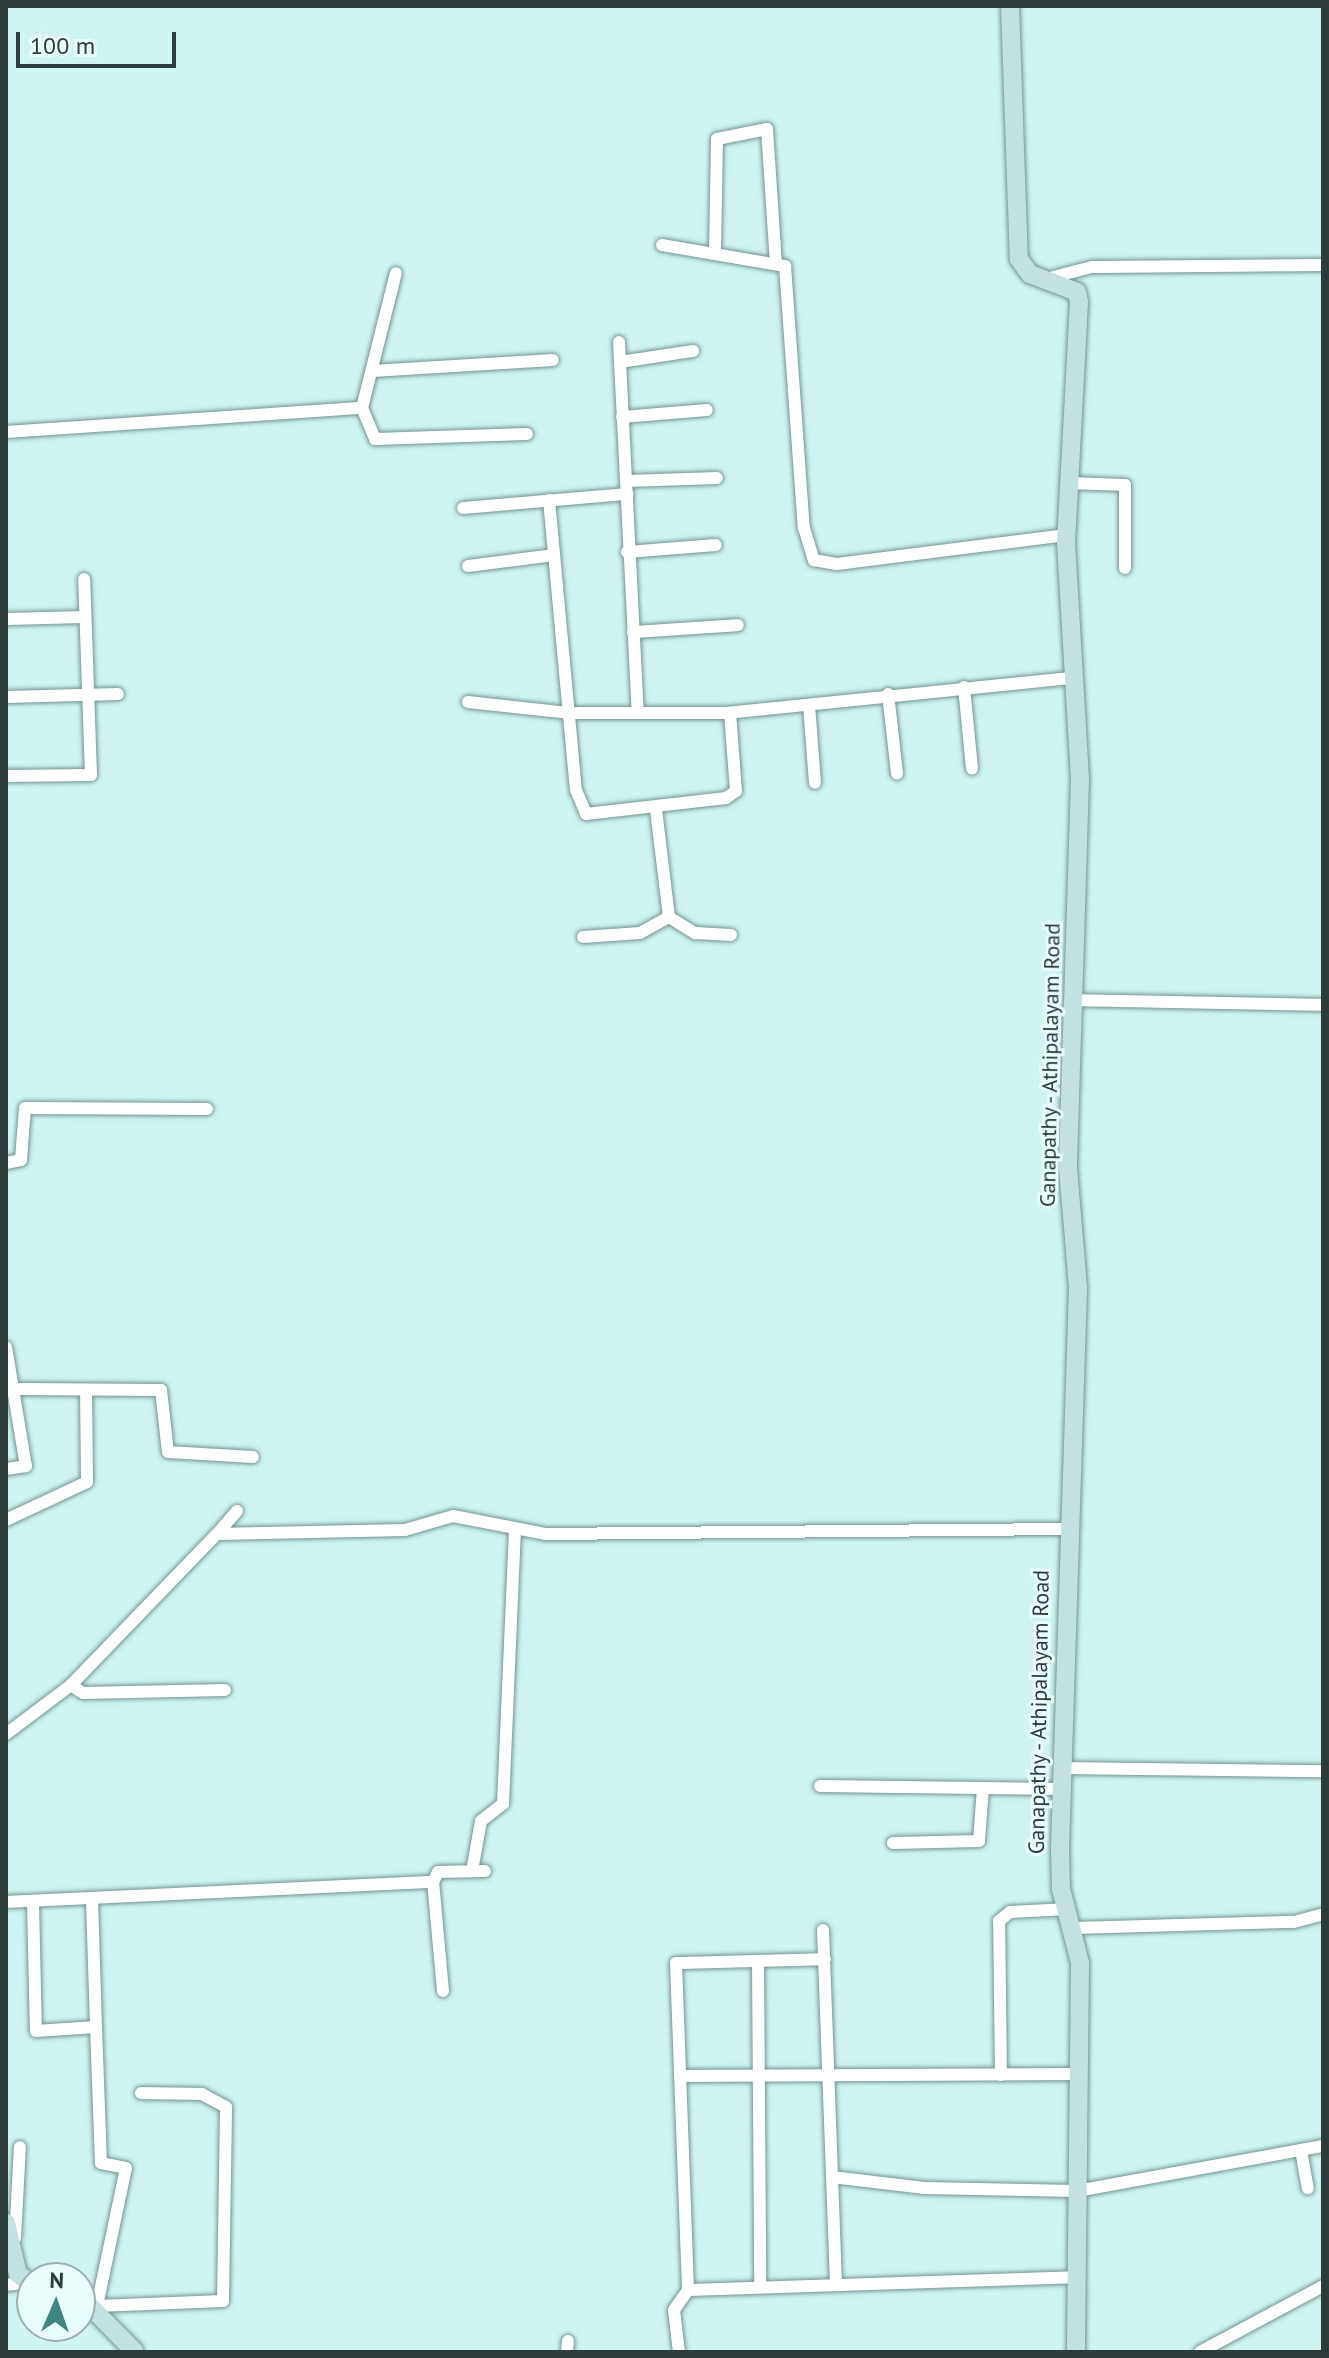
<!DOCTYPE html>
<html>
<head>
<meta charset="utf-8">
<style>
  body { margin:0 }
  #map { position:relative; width:1329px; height:2358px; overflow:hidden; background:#cff4f1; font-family:"PT Sans",sans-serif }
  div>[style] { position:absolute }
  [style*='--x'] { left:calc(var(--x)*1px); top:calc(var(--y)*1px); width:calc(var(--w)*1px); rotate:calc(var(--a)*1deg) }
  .roads { filter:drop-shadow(0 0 2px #729492) drop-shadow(0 0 2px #729492) }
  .street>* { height:12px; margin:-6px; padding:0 6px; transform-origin:6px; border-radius:6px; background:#fff }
  .secondary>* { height:18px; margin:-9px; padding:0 9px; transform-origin:9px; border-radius:9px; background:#c2e1e0 }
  span { translate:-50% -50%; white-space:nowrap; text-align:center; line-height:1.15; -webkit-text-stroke:6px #e8fdfc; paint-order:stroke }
  .street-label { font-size:22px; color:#2d3c3b }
  .frame { position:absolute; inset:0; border:8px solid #2d3c3b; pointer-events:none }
  .north { position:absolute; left:16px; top:2262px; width:80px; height:80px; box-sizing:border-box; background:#e8fdfc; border:2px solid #9db0af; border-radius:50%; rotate:2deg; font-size:22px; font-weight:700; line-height:32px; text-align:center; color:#2d3c3b }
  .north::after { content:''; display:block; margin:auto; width:28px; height:36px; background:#3e8682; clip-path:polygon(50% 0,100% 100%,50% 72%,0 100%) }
  .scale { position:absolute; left:16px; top:32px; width:160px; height:36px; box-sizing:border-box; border:4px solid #2d3c3b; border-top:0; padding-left:10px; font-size:24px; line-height:28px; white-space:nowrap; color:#2d3c3b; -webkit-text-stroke:6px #e8fdfc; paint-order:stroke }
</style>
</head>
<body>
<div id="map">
  <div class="roads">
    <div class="street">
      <div style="--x:662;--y:245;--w:125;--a:9.7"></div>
      <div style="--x:785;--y:266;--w:263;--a:85.9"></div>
      <div style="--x:804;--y:528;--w:34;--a:73"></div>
      <div style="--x:814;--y:560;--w:23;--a:10"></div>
      <div style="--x:837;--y:564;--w:231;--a:-7.2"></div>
      <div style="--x:715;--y:253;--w:114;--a:-89"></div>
      <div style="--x:717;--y:139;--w:51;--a:-11.3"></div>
      <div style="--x:767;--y:129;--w:134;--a:86.2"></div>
      <div style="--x:1053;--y:277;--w:40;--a:-14.4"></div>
      <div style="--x:1092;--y:267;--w:231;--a:-0.5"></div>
      <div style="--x:619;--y:342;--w:370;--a:87.1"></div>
      <div style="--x:620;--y:362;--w:74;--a:-8.6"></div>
      <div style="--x:372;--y:371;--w:181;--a:-3.5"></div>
      <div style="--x:362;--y:408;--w:34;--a:67"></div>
      <div style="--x:375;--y:439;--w:152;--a:-1.9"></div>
      <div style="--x:622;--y:417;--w:85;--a:-4.7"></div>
      <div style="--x:6;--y:432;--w:357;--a:-3.9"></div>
      <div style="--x:362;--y:408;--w:139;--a:-75.9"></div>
      <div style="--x:627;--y:481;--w:90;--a:-1.9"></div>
      <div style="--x:1069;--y:483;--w:56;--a:2"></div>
      <div style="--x:1125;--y:485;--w:83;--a:90"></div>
      <div style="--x:549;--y:500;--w:291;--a:84.7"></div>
      <div style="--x:576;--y:790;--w:26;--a:67"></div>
      <div style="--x:586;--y:814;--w:141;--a:-6.5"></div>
      <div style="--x:726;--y:798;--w:12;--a:-35"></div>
      <div style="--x:736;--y:791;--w:78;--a:-94.4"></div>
      <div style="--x:463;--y:508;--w:165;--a:-4.9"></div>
      <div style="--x:627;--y:552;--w:89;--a:-4.5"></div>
      <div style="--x:468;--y:566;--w:87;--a:-7.3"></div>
      <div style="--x:6;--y:619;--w:79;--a:-1.5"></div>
      <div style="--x:633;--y:632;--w:105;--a:-3.8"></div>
      <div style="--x:964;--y:687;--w:82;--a:84.4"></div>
      <div style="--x:888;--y:694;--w:80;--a:83.5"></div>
      <div style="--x:6;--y:697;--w:112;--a:-1.5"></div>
      <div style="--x:468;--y:702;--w:103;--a:6.2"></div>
      <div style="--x:570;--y:713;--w:156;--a:0"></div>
      <div style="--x:726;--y:713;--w:349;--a:-5.8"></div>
      <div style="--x:809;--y:705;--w:78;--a:85.6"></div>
      <div style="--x:6;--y:776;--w:85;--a:-0.7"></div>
      <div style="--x:91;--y:775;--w:196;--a:-92"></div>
      <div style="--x:669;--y:917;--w:31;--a:32"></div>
      <div style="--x:695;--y:933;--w:36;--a:3"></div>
      <div style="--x:583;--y:937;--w:57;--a:-4"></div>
      <div style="--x:640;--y:933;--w:33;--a:-29"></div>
      <div style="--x:669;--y:917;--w:109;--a:-96.9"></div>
      <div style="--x:1073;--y:1000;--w:250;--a:1.1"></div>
      <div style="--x:6;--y:1163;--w:15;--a:-11"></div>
      <div style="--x:21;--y:1160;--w:52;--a:-85.6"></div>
      <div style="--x:25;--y:1108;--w:182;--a:0.3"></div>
      <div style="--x:6;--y:1347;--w:121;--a:80.5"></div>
      <div style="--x:26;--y:1466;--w:20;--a:171"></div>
      <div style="--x:18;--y:1389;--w:143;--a:0.4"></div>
      <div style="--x:161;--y:1390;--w:62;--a:83.6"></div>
      <div style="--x:168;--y:1452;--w:85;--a:3.4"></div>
      <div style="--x:237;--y:1511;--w:30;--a:131"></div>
      <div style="--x:217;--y:1534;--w:188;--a:-1.2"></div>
      <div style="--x:405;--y:1530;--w:50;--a:-16.3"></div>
      <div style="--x:453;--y:1516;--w:95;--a:11"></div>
      <div style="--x:546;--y:1534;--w:521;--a:-0.55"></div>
      <div style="--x:6;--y:1520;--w:89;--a:-25.1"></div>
      <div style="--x:87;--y:1482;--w:91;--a:-90.6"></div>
      <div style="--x:71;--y:1685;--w:14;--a:34"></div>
      <div style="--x:83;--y:1693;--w:142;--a:-1.2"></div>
      <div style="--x:6;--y:1734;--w:81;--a:-37"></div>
      <div style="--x:71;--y:1685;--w:210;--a:-46"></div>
      <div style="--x:1061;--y:1768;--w:262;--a:0.7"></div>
      <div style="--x:820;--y:1786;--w:241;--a:0.7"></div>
      <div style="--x:893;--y:1843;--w:86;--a:-1.3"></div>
      <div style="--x:979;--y:1841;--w:53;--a:-85.7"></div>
      <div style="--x:472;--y:1871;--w:51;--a:-79.8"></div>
      <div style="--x:481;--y:1821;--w:28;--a:-38"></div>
      <div style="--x:503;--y:1804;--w:272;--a:-87.5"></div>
      <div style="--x:6;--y:1902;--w:427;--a:-2.7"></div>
      <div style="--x:33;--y:1903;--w:128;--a:88.7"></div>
      <div style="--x:36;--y:2031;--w:60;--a:-3.8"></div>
      <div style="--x:96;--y:2027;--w:125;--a:-91.8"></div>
      <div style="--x:1074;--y:1928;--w:220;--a:-1.6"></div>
      <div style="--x:1294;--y:1922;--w:30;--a:-15"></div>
      <div style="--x:823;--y:1930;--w:354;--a:87.9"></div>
      <div style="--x:758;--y:1961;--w:324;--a:89.6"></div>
      <div style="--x:443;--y:1991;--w:109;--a:-95.2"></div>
      <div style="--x:433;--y:1882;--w:11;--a:-63"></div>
      <div style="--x:438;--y:1872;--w:47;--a:-1.2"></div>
      <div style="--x:96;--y:2027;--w:136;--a:87.9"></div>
      <div style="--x:101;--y:2163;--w:25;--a:11"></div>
      <div style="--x:126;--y:2168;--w:141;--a:101.9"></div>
      <div style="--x:97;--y:2306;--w:126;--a:-2.3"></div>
      <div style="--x:223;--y:2301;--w:194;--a:-89.1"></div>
      <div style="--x:226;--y:2107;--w:27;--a:-152"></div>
      <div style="--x:202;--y:2094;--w:61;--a:-179.1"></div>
      <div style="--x:1001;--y:2075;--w:154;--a:-90.7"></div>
      <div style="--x:999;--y:1921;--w:14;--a:-39"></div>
      <div style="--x:1010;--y:1912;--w:58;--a:-3"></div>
      <div style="--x:680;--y:2076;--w:398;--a:-0.3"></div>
      <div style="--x:1301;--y:2150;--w:39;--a:80"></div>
      <div style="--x:832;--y:2177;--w:93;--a:6.8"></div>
      <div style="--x:924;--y:2188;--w:153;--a:1.1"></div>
      <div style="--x:1077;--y:2191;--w:250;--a:-10.4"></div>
      <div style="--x:15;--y:2238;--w:91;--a:-86.9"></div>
      <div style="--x:6;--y:2285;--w:17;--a:-7"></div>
      <div style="--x:688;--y:2290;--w:327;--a:-92.1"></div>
      <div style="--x:676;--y:1963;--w:149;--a:-1.5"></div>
      <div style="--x:567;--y:2352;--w:11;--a:-85"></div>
      <div style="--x:679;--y:2352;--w:42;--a:-96.8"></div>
      <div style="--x:674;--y:2310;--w:24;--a:-55"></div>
      <div style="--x:688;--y:2290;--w:388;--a:-1.9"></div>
      <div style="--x:1200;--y:2352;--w:140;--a:-28.2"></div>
    </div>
    <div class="secondary">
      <div style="--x:1010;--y:6;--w:253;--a:88"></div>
      <div style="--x:1019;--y:259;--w:19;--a:54"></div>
      <div style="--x:1030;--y:274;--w:50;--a:21"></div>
      <div style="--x:1077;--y:292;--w:10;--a:79"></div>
      <div style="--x:1079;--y:302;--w:241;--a:93.1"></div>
      <div style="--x:1066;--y:543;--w:237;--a:86.6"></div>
      <div style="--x:1080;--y:780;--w:388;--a:91.8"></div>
      <div style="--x:1068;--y:1168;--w:120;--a:85.2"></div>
      <div style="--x:1078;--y:1288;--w:561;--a:91.84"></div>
      <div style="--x:1060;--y:1849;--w:40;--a:88.6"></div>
      <div style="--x:1061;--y:1889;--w:76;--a:75.6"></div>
      <div style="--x:1080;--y:1963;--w:389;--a:90.6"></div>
      <div style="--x:6;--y:2223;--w:52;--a:76.8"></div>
      <div style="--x:18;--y:2274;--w:17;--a:36"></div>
      <div style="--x:80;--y:2296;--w:78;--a:45.5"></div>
    </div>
  </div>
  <div class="street-label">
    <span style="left:1050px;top:1065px;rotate:-89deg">Ganapathy - Athipalayam Road</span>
    <span style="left:1039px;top:1712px;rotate:-89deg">Ganapathy - Athipalayam Road</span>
  </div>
  <div class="frame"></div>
  <div class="north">N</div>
  <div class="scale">100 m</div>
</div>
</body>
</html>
